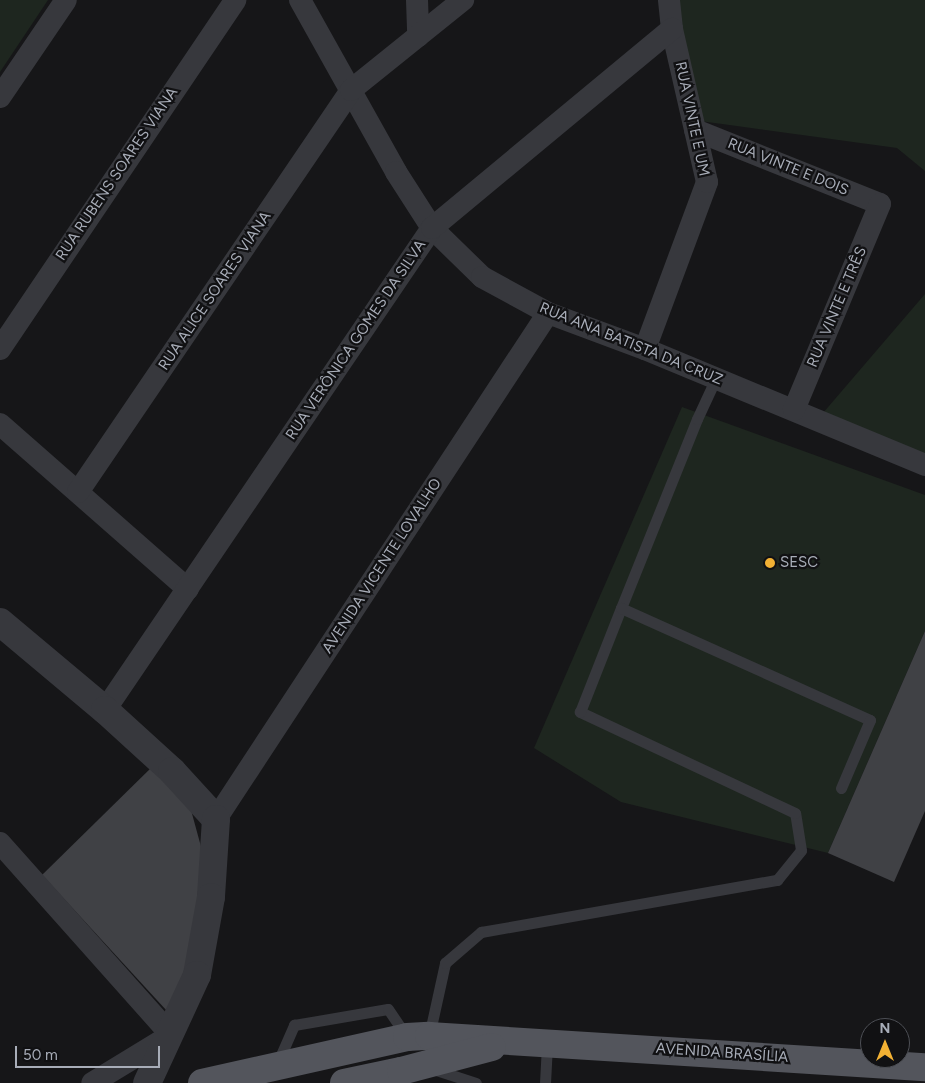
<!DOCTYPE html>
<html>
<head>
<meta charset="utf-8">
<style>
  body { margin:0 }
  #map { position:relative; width:925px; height:1083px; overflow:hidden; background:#161618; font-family:Figtree,sans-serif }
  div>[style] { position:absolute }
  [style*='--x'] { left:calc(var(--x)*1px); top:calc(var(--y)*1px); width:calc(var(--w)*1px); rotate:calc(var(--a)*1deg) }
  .green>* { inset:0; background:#1e261f }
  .building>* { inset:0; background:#404145 }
  .service>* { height:11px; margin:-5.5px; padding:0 5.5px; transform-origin:5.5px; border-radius:5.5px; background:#37383d }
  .minor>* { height:22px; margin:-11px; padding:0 11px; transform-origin:11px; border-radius:11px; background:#37383d }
  .tertiary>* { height:28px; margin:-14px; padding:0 14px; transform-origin:14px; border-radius:14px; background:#37383d }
  .primary>* { height:28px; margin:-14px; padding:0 14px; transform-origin:14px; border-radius:14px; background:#53555c }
  .dots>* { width:14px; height:14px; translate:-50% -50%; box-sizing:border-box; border:2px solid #111113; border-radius:50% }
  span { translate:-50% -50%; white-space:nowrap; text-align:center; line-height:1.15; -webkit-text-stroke:4.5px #111113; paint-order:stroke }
  .street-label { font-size:15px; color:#a8adb8 }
  .poi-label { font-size:15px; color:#a8adb8 }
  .left { translate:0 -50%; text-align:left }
  .north { position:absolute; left:860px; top:1018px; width:50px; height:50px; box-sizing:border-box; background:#111113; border:1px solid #4d4f55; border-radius:50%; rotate:0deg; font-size:14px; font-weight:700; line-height:20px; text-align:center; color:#a8adb8 }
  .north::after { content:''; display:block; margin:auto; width:18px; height:22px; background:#f2b134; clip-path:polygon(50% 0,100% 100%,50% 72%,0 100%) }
  .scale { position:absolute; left:15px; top:1046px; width:145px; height:22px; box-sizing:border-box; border:2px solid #a8adb8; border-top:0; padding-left:6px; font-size:15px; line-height:18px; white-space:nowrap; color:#a8adb8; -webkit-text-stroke:4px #111113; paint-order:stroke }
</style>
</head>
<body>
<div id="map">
  <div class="green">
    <div style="clip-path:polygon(0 0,48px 0,0 72px)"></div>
    <div style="clip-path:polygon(669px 0,925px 0,925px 171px,897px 148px,693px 120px)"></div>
    <div style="clip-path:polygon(925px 294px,925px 465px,817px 420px)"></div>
    <div style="clip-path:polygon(682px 407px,925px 495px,925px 631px,828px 853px,621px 802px,534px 748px)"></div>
  </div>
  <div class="building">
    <div style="clip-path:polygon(925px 631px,925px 811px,894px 882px,828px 853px)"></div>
    <div style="clip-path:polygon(154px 765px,191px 810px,206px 865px,198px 939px,167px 1011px,42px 875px)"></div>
  </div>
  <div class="service">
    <div style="--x:621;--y:608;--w:204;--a:-68.1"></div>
    <div style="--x:697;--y:419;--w:45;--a:-65.1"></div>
    <div style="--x:429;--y:1036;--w:75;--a:-77.6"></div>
    <div style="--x:445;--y:963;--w:48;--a:-40.7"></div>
    <div style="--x:481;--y:932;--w:301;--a:-10"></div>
    <div style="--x:777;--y:880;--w:38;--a:-51"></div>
    <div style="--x:801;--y:850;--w:37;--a:-99"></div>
    <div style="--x:795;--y:813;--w:238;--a:-154.8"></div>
    <div style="--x:580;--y:712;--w:112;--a:-68.5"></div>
    <div style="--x:621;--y:608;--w:273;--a:24.2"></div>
    <div style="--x:870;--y:720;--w:74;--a:113.1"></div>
    <div style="--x:277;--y:1064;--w:43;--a:-66.4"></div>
    <div style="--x:294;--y:1025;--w:95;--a:-9.7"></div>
    <div style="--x:388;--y:1009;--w:32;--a:56"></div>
    <div style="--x:433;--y:1069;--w:45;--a:18"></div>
    <div style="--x:545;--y:1083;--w:39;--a:-87"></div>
  </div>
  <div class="minor">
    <div style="--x:300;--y:0;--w:197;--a:60.8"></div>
    <div style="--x:396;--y:172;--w:67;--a:57.3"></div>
    <div style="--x:432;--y:228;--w:70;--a:44.4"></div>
    <div style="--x:482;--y:277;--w:75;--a:28.6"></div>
    <div style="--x:548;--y:313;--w:103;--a:20.4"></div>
    <div style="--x:645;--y:349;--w:303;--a:22.5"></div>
    <div style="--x:417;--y:0;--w:36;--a:88"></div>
    <div style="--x:0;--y:97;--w:117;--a:-55.8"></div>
    <div style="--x:695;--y:130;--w:199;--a:21.8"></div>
    <div style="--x:880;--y:204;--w:223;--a:112.7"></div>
    <div style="--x:0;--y:349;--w:421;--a:-56"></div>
    <div style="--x:645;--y:349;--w:178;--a:-69.6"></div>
    <div style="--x:707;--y:182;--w:157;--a:-102.9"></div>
    <div style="--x:672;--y:29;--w:29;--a:-96"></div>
    <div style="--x:0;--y:424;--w:250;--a:41.3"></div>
    <div style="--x:78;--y:492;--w:486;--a:-55.8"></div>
    <div style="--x:351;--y:90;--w:144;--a:-38.8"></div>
    <div style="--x:105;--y:710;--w:582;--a:-55.85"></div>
    <div style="--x:432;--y:228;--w:312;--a:-39.7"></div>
    <div style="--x:216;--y:819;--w:605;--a:-56.73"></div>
    <div style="--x:0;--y:843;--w:257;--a:48.3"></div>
    <div style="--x:171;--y:1035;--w:92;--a:148.7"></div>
  </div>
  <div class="tertiary">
    <div style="--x:0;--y:622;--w:137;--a:40"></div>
    <div style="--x:105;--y:710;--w:91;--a:42.3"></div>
    <div style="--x:172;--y:771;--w:65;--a:47.5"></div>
    <div style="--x:216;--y:819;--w:78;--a:93.7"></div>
    <div style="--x:211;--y:897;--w:79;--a:100.2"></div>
    <div style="--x:197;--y:975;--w:119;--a:114.8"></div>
  </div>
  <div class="primary">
    <div style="--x:202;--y:1083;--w:210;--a:-12.6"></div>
    <div style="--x:407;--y:1037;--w:22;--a:-3"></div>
    <div style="--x:429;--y:1036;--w:497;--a:3.6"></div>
    <div style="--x:344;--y:1083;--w:58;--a:-11.9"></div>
    <div style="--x:401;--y:1071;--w:94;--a:-14.8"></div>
  </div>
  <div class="dots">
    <div style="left:770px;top:563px;background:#f2b134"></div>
  </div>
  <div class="street-label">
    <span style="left:692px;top:119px;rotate:78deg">RUA VINTE E UM</span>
    <span style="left:788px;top:167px;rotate:22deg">RUA VINTE E DOIS</span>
    <span style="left:117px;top:174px;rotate:-56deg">RUA RUBENS SOARES VIANA</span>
    <span style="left:215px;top:291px;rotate:-56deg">RUA ALICE SOARES VIANA</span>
    <span style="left:837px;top:307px;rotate:-67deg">RUA VINTE E TRÊS</span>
    <span style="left:356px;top:340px;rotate:-56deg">RUA VERÔNICA GOMES DA SILVA</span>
    <span style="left:631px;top:344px;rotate:22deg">RUA ANA BATISTA DA CRUZ</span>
    <span style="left:382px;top:566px;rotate:-57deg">AVENIDA VICENTE LOVALHO</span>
    <span style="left:722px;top:1053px;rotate:4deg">AVENIDA BRASÍLIA</span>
  </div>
  <div class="poi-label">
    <span class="left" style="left:780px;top:563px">SESC</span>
  </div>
  <div class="north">N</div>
  <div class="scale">50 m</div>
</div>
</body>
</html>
